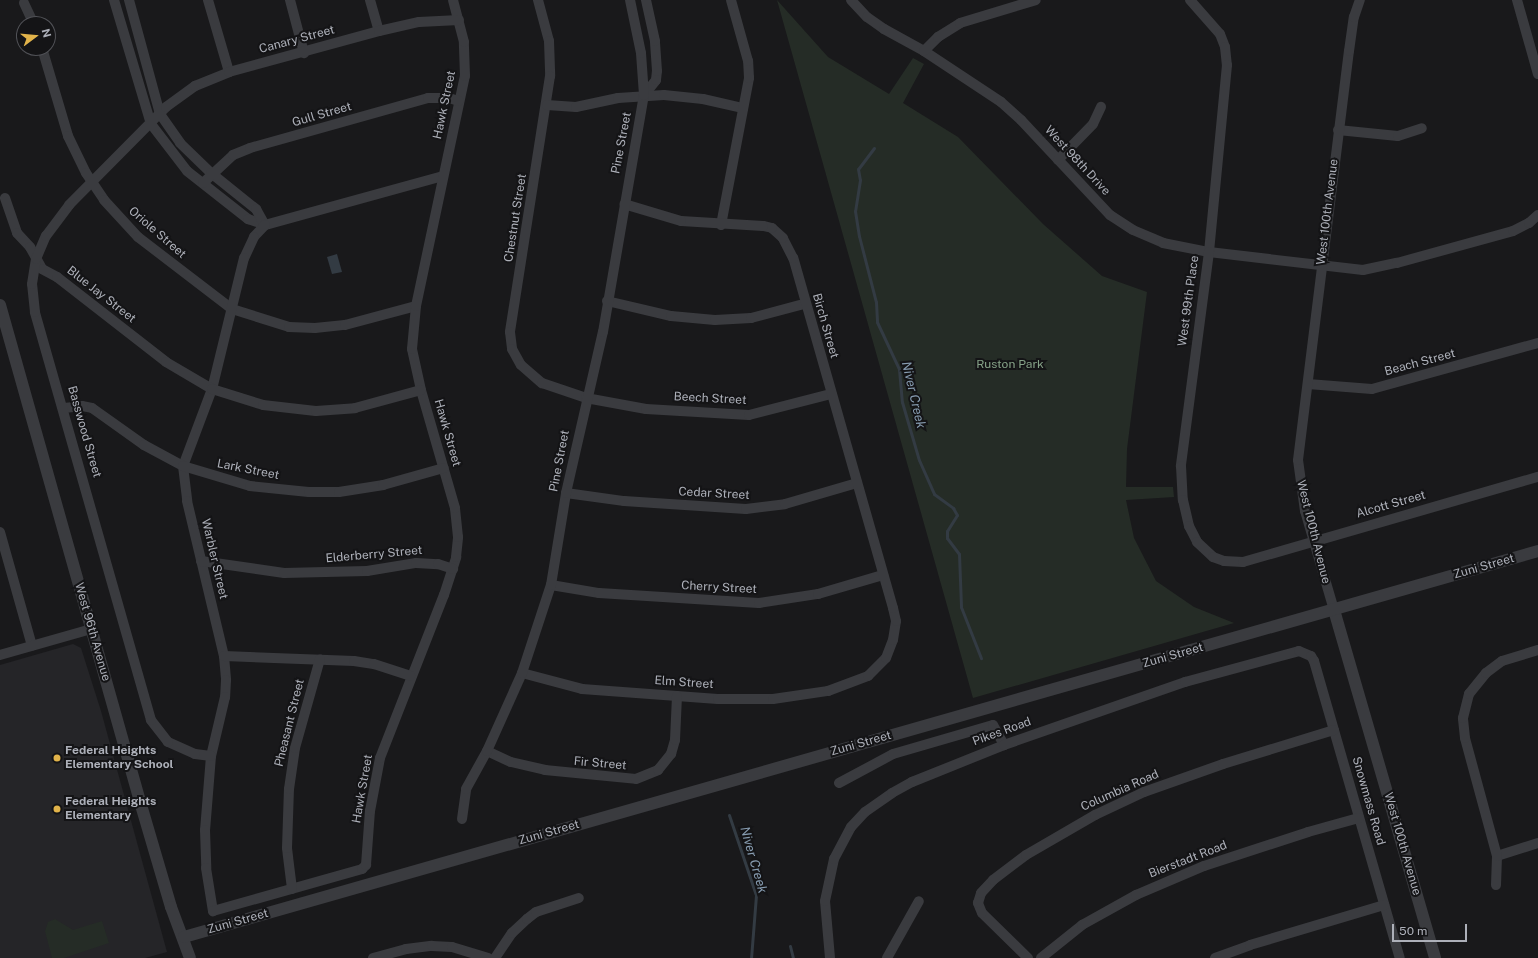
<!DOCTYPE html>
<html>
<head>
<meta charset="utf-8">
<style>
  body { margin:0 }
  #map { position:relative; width:1538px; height:958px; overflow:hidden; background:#19191b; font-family:"Public Sans",sans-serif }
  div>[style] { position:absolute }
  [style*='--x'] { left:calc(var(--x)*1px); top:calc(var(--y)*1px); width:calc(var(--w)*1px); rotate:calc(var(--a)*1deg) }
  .built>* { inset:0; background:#252528 }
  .green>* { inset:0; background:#252c26 }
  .water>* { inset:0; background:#333b43 }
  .stream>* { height:3px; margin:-1.5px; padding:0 1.5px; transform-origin:1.5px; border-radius:1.5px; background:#333b43 }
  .minor>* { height:10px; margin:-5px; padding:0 5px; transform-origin:5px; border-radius:5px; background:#3a3b3f }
  .tertiary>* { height:12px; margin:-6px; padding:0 6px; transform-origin:6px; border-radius:6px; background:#3a3b3f }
  .dots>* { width:11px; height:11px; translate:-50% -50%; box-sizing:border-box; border:2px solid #141416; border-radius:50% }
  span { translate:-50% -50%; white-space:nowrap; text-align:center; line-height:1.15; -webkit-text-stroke:4px #141416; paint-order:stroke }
  .street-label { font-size:12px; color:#adb0b9 }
  .park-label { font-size:12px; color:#86a288 }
  .poi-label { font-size:12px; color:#adb0b9; font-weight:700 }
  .left { translate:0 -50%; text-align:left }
  .water-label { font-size:13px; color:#879cb0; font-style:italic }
  .north { position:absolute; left:16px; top:16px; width:40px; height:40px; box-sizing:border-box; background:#141416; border:1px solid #515257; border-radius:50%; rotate:74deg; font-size:11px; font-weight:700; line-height:16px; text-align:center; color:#adb0b9 }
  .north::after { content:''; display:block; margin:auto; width:14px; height:18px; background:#e1b34a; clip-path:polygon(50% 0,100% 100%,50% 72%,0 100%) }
  .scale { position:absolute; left:1392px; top:924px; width:75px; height:18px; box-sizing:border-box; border:2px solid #adb0b9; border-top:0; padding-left:5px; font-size:12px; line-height:14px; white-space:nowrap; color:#adb0b9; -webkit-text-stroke:3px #141416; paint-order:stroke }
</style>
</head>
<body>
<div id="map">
  <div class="built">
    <div style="clip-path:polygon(73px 644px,81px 648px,101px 711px,167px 952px,145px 958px,0 958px,0 665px)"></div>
  </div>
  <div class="green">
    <div style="clip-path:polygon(777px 0,828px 57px,889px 94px,913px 58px,924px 64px,903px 103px,958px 137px,1043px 224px,1102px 276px,1147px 292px,1127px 449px,1126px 487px,1173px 487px,1174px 497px,1126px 500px,1134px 538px,1156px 581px,1194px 607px,1234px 623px,973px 698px)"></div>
    <div style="clip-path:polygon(55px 919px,73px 930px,102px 921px,109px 943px,64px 958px,52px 958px,45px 931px,48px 922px)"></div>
  </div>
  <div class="water">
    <div style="clip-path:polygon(337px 254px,342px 272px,332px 274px,327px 257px)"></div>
  </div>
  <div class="stream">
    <div style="--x:874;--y:148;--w:26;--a:127"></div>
    <div style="--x:858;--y:169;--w:11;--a:80"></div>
    <div style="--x:860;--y:180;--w:31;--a:99"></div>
    <div style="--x:855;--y:211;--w:25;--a:81"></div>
    <div style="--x:859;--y:236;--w:68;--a:75.6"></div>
    <div style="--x:876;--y:302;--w:20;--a:87"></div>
    <div style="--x:877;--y:322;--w:52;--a:64.9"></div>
    <div style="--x:899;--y:369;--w:33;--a:85"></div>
    <div style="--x:902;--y:402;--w:60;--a:73.7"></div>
    <div style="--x:919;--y:460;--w:37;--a:66"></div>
    <div style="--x:934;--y:494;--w:24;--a:36"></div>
    <div style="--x:953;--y:508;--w:8;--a:60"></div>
    <div style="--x:957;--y:515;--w:19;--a:122"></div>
    <div style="--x:947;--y:531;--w:7;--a:90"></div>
    <div style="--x:947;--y:538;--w:20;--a:53"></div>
    <div style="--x:959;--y:554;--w:53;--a:87.8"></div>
    <div style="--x:961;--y:607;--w:55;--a:68.6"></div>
    <div style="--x:729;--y:815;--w:84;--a:71.4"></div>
    <div style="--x:756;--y:895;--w:63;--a:94.5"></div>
    <div style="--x:790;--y:946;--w:12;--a:76"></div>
  </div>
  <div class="minor">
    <div style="--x:114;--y:0;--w:129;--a:73.4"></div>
    <div style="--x:151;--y:124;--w:59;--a:52.5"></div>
    <div style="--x:187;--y:171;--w:78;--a:38.2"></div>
    <div style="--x:248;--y:219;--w:18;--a:19"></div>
    <div style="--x:129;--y:0;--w:118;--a:74.8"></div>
    <div style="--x:160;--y:114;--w:35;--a:55"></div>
    <div style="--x:180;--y:143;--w:43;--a:44.1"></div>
    <div style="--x:211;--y:173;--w:58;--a:38.7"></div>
    <div style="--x:256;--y:209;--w:18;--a:61"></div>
    <div style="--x:208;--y:0;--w:75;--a:73.7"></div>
    <div style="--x:290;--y:0;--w:55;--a:75.2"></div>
    <div style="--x:370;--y:0;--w:32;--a:74"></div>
    <div style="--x:538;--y:0;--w:42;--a:75"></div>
    <div style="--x:549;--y:41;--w:35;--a:88"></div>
    <div style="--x:550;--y:76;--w:259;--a:98.9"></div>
    <div style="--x:510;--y:332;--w:17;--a:83"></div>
    <div style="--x:512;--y:349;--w:18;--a:61"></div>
    <div style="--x:521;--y:365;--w:28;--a:41"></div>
    <div style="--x:542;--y:383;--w:46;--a:18.8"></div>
    <div style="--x:586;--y:398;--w:61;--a:10.4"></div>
    <div style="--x:646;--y:409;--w:103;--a:3.3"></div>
    <div style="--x:749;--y:415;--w:85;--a:-14.4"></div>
    <div style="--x:851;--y:0;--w:23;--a:47"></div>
    <div style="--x:867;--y:17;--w:21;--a:35"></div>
    <div style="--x:884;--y:29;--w:46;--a:28.8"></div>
    <div style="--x:924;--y:51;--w:92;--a:33.5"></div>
    <div style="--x:1001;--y:102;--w:27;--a:42"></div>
    <div style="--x:1021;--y:120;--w:130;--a:46.9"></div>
    <div style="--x:1110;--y:215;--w:27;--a:33"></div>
    <div style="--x:1133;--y:230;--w:33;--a:23"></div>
    <div style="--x:1163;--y:243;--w:47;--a:11.1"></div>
    <div style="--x:1209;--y:252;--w:155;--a:6.7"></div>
    <div style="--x:1363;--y:270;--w:35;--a:-12"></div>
    <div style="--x:1397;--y:263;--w:120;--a:-15.4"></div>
    <div style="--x:1513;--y:231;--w:18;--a:-27"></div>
    <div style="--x:1529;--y:223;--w:12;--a:-42"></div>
    <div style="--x:1190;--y:0;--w:45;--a:48.6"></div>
    <div style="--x:1220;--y:34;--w:14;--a:69"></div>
    <div style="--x:1225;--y:47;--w:18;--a:84"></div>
    <div style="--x:1227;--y:65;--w:188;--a:95.5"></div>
    <div style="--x:1209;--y:252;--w:216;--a:97.5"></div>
    <div style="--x:1181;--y:466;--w:34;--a:87"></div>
    <div style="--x:1183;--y:500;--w:27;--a:77"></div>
    <div style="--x:1189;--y:526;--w:18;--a:63"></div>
    <div style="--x:1197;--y:542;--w:22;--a:43"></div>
    <div style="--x:1213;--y:557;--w:12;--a:20"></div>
    <div style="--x:1224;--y:561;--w:19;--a:3"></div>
    <div style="--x:1243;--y:562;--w:307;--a:-16.1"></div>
    <div style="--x:1517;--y:0;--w:77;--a:74.2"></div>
    <div style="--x:24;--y:3;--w:23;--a:65"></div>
    <div style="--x:42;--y:48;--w:92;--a:73.5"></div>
    <div style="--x:68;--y:136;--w:41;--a:64.1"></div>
    <div style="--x:86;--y:173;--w:32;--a:56"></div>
    <div style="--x:104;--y:200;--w:50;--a:47.4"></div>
    <div style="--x:138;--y:237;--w:118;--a:37.5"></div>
    <div style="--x:232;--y:309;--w:60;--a:17.5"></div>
    <div style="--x:289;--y:327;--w:26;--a:2"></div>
    <div style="--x:315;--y:328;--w:30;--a:-6"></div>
    <div style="--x:345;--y:325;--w:73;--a:-15"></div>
    <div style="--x:924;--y:51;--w:20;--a:-45"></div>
    <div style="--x:938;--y:37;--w:26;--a:-32"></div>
    <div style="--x:960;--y:23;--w:79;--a:-16.8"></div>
    <div style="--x:644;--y:95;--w:19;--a:-51"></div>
    <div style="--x:656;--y:80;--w:9;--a:-84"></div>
    <div style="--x:657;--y:71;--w:30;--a:-94"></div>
    <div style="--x:655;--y:41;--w:42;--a:-102.4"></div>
    <div style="--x:547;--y:105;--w:29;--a:4"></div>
    <div style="--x:576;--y:107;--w:43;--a:-12.1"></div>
    <div style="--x:618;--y:98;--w:46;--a:-3.7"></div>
    <div style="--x:664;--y:95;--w:39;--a:6"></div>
    <div style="--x:703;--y:99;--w:41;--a:12.7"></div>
    <div style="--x:1338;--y:130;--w:60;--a:5.7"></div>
    <div style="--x:1398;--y:136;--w:25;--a:-18"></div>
    <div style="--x:1058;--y:160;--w:50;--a:-45.8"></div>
    <div style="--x:1093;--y:124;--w:19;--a:-65"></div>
    <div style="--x:443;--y:176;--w:185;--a:164.6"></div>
    <div style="--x:265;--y:225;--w:16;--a:133"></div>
    <div style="--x:254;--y:237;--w:23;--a:115"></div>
    <div style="--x:244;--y:258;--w:135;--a:103.7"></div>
    <div style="--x:212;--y:389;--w:82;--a:110.6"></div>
    <div style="--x:183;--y:466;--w:35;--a:83"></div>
    <div style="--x:187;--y:501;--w:159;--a:76.6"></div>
    <div style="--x:224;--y:656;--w:24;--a:85"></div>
    <div style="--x:226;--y:680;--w:17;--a:93"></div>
    <div style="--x:225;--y:697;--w:61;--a:103.3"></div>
    <div style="--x:211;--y:756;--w:74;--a:94.6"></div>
    <div style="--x:205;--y:830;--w:38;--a:88"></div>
    <div style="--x:206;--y:868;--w:44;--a:80.8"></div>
    <div style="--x:213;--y:911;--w:155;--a:-15.7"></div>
    <div style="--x:362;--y:869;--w:6;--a:-45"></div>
    <div style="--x:366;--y:865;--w:54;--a:-85.8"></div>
    <div style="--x:370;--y:811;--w:54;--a:-79.3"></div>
    <div style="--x:380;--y:758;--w:175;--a:-68.6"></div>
    <div style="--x:444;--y:595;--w:40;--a:-72"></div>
    <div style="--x:456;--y:557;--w:20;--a:-84"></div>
    <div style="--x:458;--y:537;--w:29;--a:-96"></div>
    <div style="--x:455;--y:508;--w:123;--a:-106.1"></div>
    <div style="--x:421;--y:390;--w:42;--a:-102.4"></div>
    <div style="--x:412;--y:349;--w:43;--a:-84.7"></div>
    <div style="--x:416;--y:306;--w:235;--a:-78"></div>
    <div style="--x:465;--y:76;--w:34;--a:-92"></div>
    <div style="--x:464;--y:42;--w:43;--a:-104.7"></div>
    <div style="--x:203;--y:183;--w:41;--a:-43"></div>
    <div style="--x:233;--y:155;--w:18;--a:-22"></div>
    <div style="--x:250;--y:148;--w:185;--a:-15.7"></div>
    <div style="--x:428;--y:98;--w:21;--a:0"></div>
    <div style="--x:449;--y:98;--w:10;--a:17"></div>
    <div style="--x:5;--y:198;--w:37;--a:71"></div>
    <div style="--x:17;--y:233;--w:19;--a:47"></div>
    <div style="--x:30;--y:247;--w:25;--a:61"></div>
    <div style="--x:42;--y:269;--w:17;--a:28"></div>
    <div style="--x:57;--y:277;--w:138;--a:37.9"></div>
    <div style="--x:166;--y:362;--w:53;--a:30.4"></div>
    <div style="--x:212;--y:389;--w:53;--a:17.4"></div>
    <div style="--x:263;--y:405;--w:53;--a:6.5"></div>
    <div style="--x:316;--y:411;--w:39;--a:-4"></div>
    <div style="--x:355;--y:408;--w:68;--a:-15.3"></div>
    <div style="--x:721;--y:225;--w:150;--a:-79.2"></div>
    <div style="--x:749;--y:78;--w:17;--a:-93"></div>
    <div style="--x:748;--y:61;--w:63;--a:-105.6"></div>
    <div style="--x:607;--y:301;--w:66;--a:13.2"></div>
    <div style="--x:671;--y:316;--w:44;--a:5.2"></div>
    <div style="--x:715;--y:320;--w:36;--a:-3"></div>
    <div style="--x:751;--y:318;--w:55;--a:-14.8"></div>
    <div style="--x:1308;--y:384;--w:64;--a:4.5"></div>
    <div style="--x:1372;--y:389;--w:172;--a:-15.5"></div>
    <div style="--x:64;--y:408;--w:18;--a:-6"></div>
    <div style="--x:82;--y:406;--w:10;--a:11"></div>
    <div style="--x:92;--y:408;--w:64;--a:35.4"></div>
    <div style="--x:144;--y:445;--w:44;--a:28.3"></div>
    <div style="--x:183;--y:466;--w:70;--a:16.6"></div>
    <div style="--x:250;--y:486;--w:59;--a:5.8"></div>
    <div style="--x:309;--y:492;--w:30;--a:0"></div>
    <div style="--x:339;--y:492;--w:45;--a:-9"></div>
    <div style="--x:383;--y:485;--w:63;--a:-15.6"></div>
    <div style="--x:566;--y:493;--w:59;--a:7.9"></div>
    <div style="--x:624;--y:501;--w:122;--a:3.8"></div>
    <div style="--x:746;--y:509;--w:39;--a:-7"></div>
    <div style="--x:785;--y:504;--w:75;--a:-16.3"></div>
    <div style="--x:0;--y:532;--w:118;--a:74.3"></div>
    <div style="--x:201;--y:561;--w:84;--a:8.2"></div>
    <div style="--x:284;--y:573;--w:83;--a:-1.4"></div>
    <div style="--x:367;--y:571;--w:50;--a:-9.3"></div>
    <div style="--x:416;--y:563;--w:22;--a:3"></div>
    <div style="--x:438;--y:564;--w:16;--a:18"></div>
    <div style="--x:551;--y:585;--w:49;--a:9.5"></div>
    <div style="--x:599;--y:593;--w:160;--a:3.6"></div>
    <div style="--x:759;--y:603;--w:60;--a:-8.7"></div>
    <div style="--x:818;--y:594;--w:68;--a:-16.3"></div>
    <div style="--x:1334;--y:610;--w:103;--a:-106.3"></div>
    <div style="--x:1305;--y:511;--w:51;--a:-97.8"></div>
    <div style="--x:1298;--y:460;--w:412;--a:-82.9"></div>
    <div style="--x:1349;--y:51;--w:34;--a:-82"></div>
    <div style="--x:1354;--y:17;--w:18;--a:-71"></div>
    <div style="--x:0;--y:655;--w:95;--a:-15.9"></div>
    <div style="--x:224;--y:656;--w:130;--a:2.2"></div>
    <div style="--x:354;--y:661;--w:20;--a:9"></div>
    <div style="--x:374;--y:664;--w:38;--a:18"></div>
    <div style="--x:522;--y:673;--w:62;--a:14.9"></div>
    <div style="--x:582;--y:689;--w:136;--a:4.2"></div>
    <div style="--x:718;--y:699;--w:55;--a:0"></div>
    <div style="--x:773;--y:699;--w:56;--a:-8.3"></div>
    <div style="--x:828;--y:691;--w:43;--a:-20.6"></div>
    <div style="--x:868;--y:676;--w:25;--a:-45"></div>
    <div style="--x:886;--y:658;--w:19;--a:-69"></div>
    <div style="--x:893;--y:640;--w:19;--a:-81"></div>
    <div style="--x:896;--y:621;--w:13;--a:-103"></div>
    <div style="--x:893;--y:608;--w:364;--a:-105.9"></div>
    <div style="--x:793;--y:258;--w:22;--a:-117"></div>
    <div style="--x:783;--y:238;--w:15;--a:-138"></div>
    <div style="--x:772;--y:228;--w:9;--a:-167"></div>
    <div style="--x:763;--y:226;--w:82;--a:-176.5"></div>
    <div style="--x:681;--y:221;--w:59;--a:-163.4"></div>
    <div style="--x:487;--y:751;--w:26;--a:25"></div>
    <div style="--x:511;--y:762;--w:35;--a:13"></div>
    <div style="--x:545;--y:770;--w:91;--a:5.6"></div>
    <div style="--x:636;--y:779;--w:24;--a:-22"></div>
    <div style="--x:658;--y:770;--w:21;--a:-51"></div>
    <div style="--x:671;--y:754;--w:15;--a:-74"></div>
    <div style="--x:675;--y:740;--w:44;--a:-87.4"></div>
    <div style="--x:211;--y:756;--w:16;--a:-173"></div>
    <div style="--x:195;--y:754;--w:30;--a:-156"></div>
    <div style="--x:168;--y:742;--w:28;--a:-128"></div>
    <div style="--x:151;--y:720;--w:424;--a:-105.9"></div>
    <div style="--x:35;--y:312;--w:28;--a:-96"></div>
    <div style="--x:32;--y:284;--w:25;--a:-81"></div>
    <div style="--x:36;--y:259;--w:25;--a:-67"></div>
    <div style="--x:46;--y:236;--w:39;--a:-53"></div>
    <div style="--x:69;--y:205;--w:138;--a:-45.3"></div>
    <div style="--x:166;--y:107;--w:36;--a:-36"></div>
    <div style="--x:195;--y:86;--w:37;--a:-22"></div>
    <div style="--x:229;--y:72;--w:156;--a:-15.3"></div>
    <div style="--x:379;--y:31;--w:41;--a:-12.7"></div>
    <div style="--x:419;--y:22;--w:40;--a:-2.9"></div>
    <div style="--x:839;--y:783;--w:61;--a:-28.2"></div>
    <div style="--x:893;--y:754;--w:104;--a:-16.2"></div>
    <div style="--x:993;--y:725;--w:23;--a:61"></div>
    <div style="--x:462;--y:819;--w:30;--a:-82"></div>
    <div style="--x:466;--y:789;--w:43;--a:-61.1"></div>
    <div style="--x:487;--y:751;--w:85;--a:-65.8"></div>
    <div style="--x:522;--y:673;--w:93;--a:-71.8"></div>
    <div style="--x:551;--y:585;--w:93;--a:-80.7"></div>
    <div style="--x:566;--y:493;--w:165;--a:-77.1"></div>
    <div style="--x:603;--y:332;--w:241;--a:-80.2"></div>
    <div style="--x:644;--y:95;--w:42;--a:-94.1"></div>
    <div style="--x:641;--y:53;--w:54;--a:-101.7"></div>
    <div style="--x:1497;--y:856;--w:43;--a:-17.6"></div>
    <div style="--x:1496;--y:885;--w:29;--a:-88"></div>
    <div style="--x:1497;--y:856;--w:122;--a:-105.2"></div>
    <div style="--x:1465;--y:738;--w:20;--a:-96"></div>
    <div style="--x:1463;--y:718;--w:25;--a:-76"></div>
    <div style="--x:1469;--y:694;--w:27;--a:-51"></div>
    <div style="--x:1486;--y:673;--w:20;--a:-37"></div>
    <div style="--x:1502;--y:661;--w:38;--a:-17"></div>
    <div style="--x:292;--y:889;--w:41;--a:-97"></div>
    <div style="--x:287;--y:848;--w:59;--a:-88.1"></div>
    <div style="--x:289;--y:789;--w:41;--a:-81.7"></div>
    <div style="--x:295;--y:748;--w:92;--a:-74.3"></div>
    <div style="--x:373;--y:958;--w:34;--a:-15"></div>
    <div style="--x:406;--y:949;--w:26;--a:-7"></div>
    <div style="--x:432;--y:946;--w:20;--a:3"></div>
    <div style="--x:452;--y:947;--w:38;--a:17"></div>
    <div style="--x:495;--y:958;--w:30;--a:-56"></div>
    <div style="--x:512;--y:933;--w:21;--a:-43"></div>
    <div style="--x:527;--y:919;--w:11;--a:-38"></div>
    <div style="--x:536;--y:912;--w:45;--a:-18"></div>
    <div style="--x:830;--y:958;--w:57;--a:-95"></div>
    <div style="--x:825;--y:901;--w:43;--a:-77.9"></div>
    <div style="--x:834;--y:859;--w:36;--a:-62"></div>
    <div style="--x:851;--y:827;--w:21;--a:-47"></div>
    <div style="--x:865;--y:812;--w:33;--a:-35"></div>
    <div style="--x:892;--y:793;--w:23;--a:-29"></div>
    <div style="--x:912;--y:782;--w:99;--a:-21.9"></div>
    <div style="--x:1004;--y:745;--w:192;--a:-19.2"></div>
    <div style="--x:1185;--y:682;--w:118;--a:-15.2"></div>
    <div style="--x:1299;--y:651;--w:13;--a:23"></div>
    <div style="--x:1311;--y:656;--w:6;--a:59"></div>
    <div style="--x:1314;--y:661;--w:309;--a:73.9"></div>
    <div style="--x:887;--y:958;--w:65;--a:-60.7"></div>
    <div style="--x:1028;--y:958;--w:64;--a:-135.6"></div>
    <div style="--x:982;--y:913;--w:11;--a:-112"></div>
    <div style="--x:978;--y:903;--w:10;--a:-73"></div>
    <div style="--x:981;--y:893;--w:18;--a:-47"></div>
    <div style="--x:993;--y:880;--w:41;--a:-37.1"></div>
    <div style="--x:1026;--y:855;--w:80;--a:-30.1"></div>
    <div style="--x:1095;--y:815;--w:54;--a:-25.1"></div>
    <div style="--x:1144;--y:792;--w:84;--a:-19.5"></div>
    <div style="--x:1223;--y:764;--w:116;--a:-17"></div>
    <div style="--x:1041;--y:958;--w:53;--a:-38.8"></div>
    <div style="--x:1082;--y:925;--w:62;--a:-29.1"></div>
    <div style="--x:1136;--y:895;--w:74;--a:-23.1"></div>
    <div style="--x:1204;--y:866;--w:109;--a:-18.1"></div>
    <div style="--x:1308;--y:832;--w:53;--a:-15.4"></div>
    <div style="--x:1215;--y:958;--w:37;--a:-20"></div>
    <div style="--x:1250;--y:945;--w:140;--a:-16.6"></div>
  </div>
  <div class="tertiary">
    <div style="--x:0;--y:305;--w:520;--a:74.25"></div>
    <div style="--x:141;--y:805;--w:106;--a:73.6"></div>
    <div style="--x:171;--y:907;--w:54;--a:69.6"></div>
    <div style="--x:1334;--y:610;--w:362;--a:73.8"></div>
    <div style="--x:184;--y:937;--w:1408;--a:-15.91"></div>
  </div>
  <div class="dots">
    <div style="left:57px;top:758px;background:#e1b34a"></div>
    <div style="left:57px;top:809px;background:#e1b34a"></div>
  </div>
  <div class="street-label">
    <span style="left:297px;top:40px;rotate:-15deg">Canary Street</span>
    <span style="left:445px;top:105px;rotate:-78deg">Hawk Street</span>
    <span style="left:322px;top:115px;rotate:-16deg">Gull Street</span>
    <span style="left:622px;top:143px;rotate:-79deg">Pine Street</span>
    <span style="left:1077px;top:161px;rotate:47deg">West 98th Drive</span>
    <span style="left:1328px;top:212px;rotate:-83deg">West 100th Avenue</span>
    <span style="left:516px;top:218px;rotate:-81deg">Chestnut Street</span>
    <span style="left:157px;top:233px;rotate:41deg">Oriole Street</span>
    <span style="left:101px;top:295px;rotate:38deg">Blue Jay Street</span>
    <span style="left:1189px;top:301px;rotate:-82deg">West 99th Place</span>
    <span style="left:825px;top:326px;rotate:74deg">Birch Street</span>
    <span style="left:1420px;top:363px;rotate:-15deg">Beach Street</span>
    <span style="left:710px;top:399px;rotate:3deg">Beech Street</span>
    <span style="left:84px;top:432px;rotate:74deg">Basswood Street</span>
    <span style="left:447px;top:433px;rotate:74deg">Hawk Street</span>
    <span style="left:560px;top:461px;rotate:-79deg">Pine Street</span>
    <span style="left:248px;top:470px;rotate:11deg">Lark Street</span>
    <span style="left:714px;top:494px;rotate:3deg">Cedar Street</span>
    <span style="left:1391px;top:505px;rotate:-16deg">Alcott Street</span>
    <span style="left:1313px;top:532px;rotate:76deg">West 100th Avenue</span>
    <span style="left:374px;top:555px;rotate:-5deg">Elderberry Street</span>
    <span style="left:214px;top:559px;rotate:77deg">Warbler Street</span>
    <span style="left:1484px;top:567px;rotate:-16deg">Zuni Street</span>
    <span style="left:719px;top:588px;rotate:3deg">Cherry Street</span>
    <span style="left:92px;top:632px;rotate:74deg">West 96th Avenue</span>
    <span style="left:1173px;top:656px;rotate:-16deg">Zuni Street</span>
    <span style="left:684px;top:683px;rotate:4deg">Elm Street</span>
    <span style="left:290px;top:723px;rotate:-76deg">Pheasant Street</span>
    <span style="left:1002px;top:732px;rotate:-20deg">Pikes Road</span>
    <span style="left:861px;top:744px;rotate:-16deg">Zuni Street</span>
    <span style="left:600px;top:764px;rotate:5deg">Fir Street</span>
    <span style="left:363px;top:789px;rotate:-80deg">Hawk Street</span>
    <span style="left:1120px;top:791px;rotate:-24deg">Columbia Road</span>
    <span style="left:1368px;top:801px;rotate:74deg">Snowmass Road</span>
    <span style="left:549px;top:833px;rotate:-16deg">Zuni Street</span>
    <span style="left:1402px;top:844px;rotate:74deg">West 100th Avenue</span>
    <span style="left:1188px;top:860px;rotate:-21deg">Bierstadt Road</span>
    <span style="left:238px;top:922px;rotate:-16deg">Zuni Street</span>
  </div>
  <div class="park-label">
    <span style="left:1010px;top:365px">Ruston Park</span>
  </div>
  <div class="poi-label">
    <span class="left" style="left:65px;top:758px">Federal Heights<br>Elementary School</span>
    <span class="left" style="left:65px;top:809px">Federal Heights<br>Elementary</span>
  </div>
  <div class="water-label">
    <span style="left:913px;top:395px;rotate:77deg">Niver Creek</span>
    <span style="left:753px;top:860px;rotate:74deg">Niver Creek</span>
  </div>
  <div class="north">N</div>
  <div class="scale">50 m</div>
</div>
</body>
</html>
